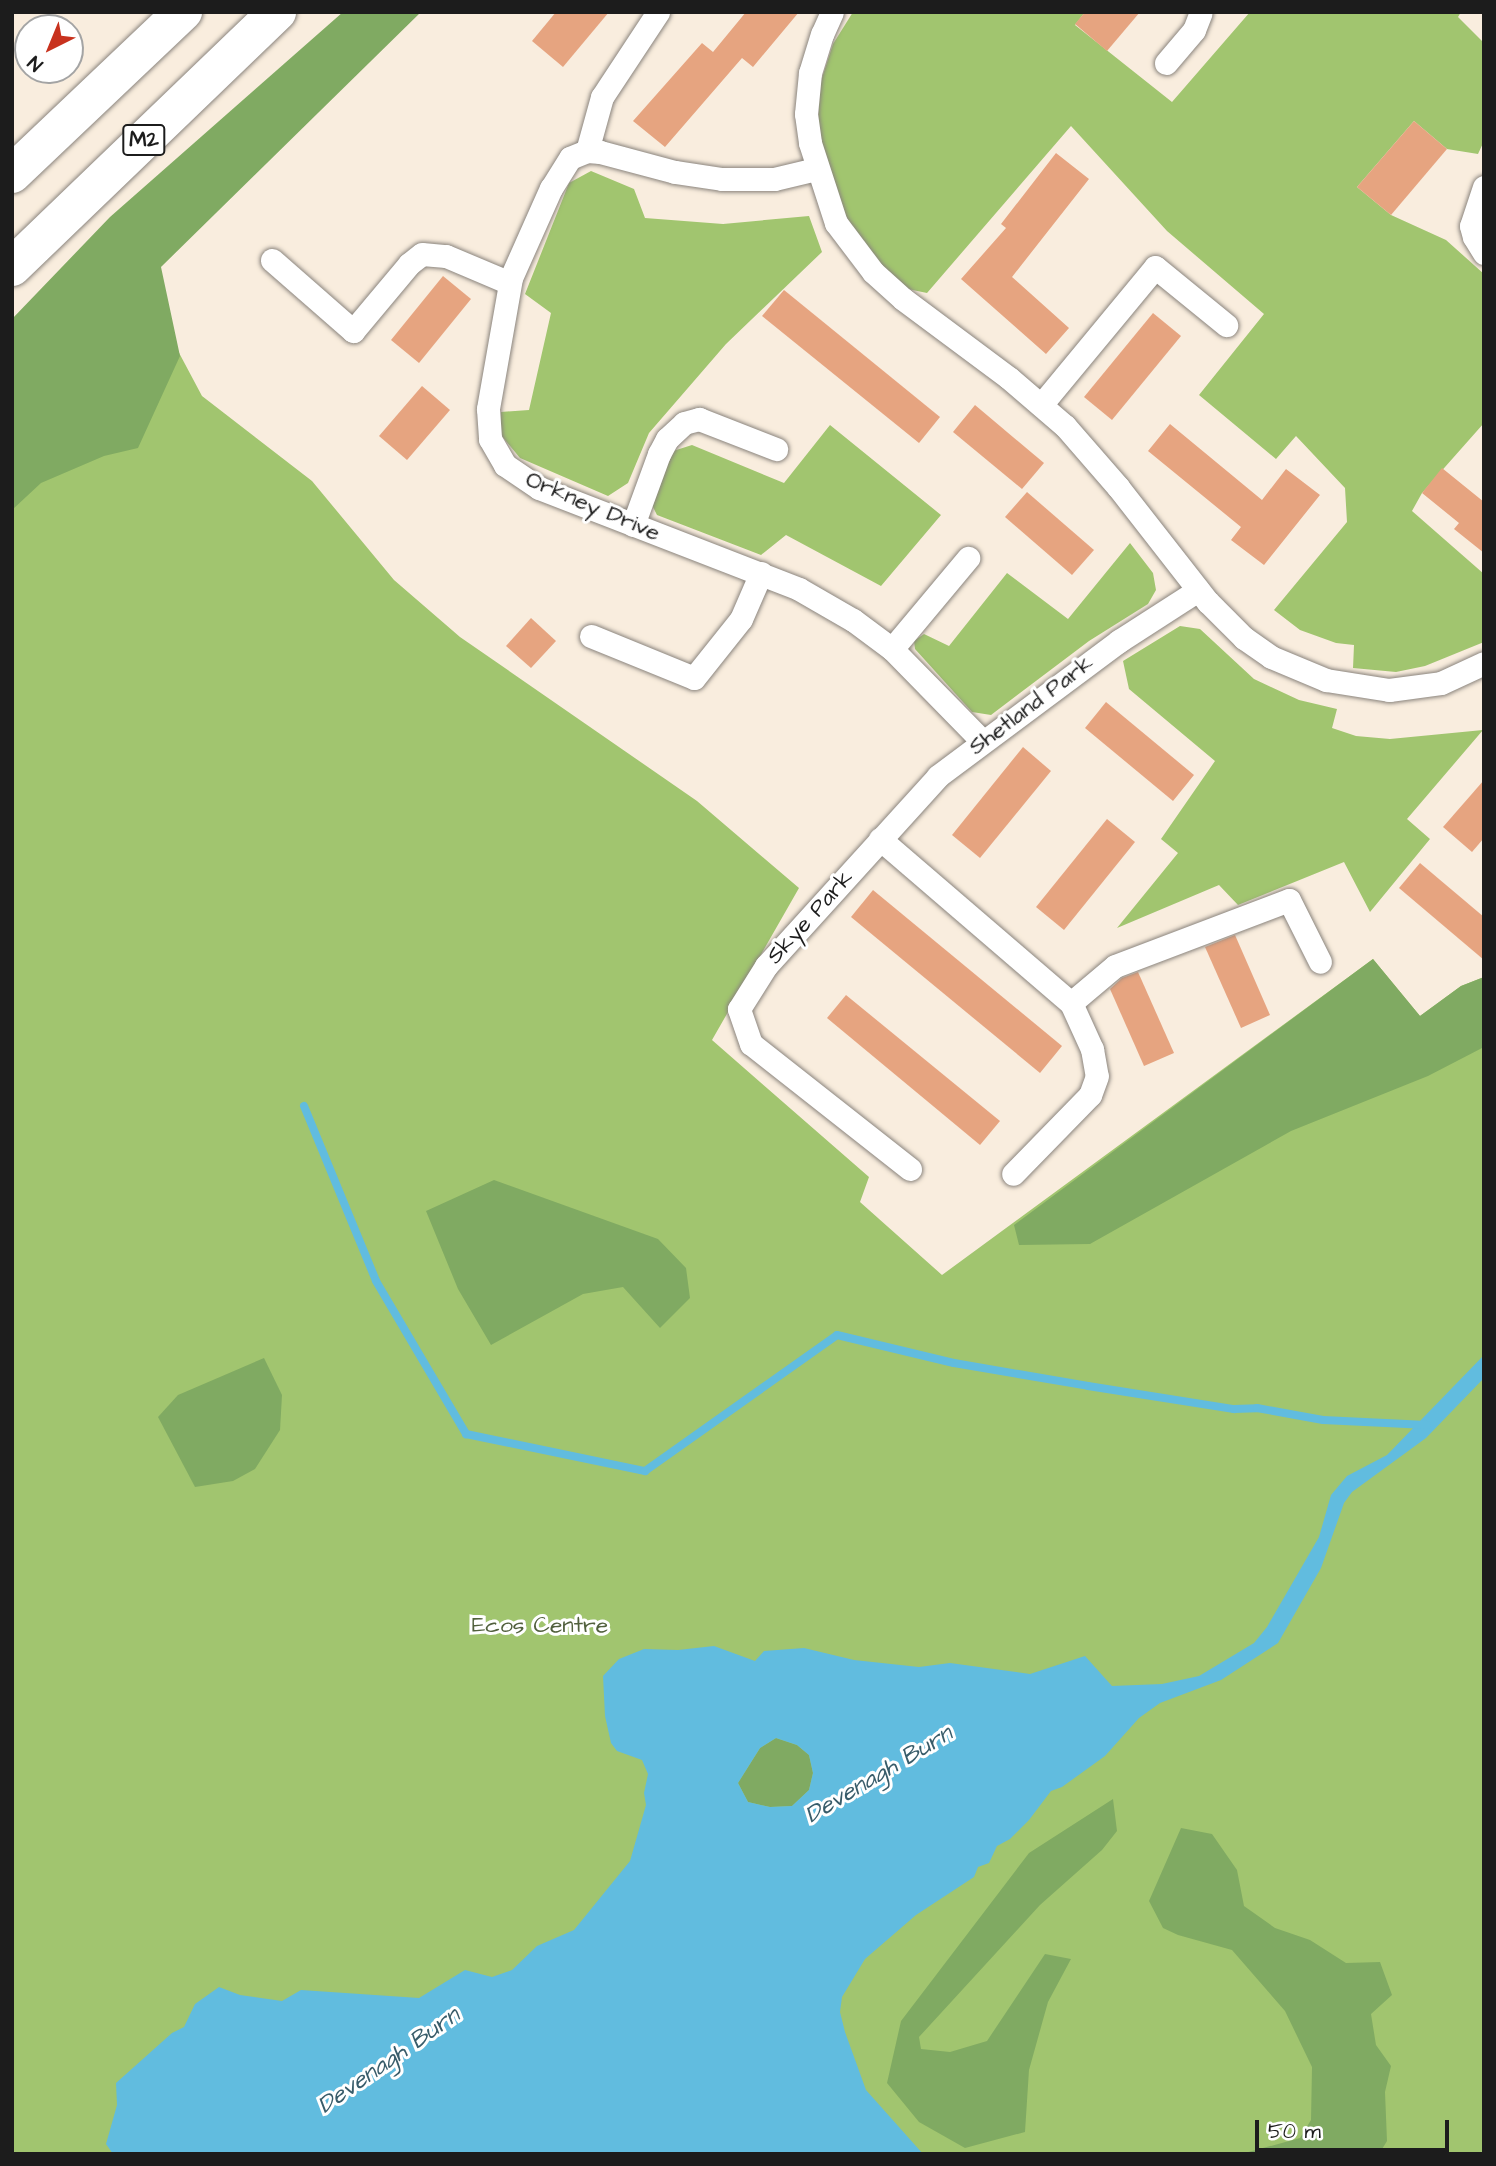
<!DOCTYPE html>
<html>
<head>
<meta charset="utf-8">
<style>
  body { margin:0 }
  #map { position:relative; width:1496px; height:2166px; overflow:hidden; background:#f9edde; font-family:"Architects Daughter",sans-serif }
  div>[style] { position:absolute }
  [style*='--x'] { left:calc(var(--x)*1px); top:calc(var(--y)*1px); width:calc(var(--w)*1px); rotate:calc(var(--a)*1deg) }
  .green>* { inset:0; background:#a1c56f }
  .forest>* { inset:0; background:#80aa62 }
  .water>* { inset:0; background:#61bcdf }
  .stream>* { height:8px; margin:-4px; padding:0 4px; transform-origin:4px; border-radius:4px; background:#61bcdf }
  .building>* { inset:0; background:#e6a480 }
  .roads { filter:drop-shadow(0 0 2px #8a847d) drop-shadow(0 0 2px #8a847d) }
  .street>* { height:23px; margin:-11.5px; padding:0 11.5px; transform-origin:11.5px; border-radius:11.5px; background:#fff }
  .highway>* { height:38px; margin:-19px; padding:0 19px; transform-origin:19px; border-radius:19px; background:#fff }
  span { translate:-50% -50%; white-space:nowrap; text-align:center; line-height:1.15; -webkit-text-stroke:6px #fff; paint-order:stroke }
  .shield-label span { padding:2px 5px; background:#fff; border:2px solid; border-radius:5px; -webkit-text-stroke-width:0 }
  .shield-label { font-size:21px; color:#1c1c1c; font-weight:700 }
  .street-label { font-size:23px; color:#1c1c1c }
  .park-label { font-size:23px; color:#51603d }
  .water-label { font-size:24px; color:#385c6a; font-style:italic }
  .frame { position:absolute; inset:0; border:14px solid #1c1c1c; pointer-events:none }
  .north { position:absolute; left:14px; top:14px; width:70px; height:70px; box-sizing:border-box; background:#fff; border:2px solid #a4a4a4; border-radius:50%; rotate:223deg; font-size:19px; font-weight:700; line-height:28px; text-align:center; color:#1c1c1c }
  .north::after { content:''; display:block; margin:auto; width:24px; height:32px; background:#c8321e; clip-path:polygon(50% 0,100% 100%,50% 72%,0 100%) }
  .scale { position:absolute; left:1255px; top:2120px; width:194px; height:32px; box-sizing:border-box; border:4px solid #1c1c1c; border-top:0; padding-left:9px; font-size:21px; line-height:24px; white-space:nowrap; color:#1c1c1c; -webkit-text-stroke:5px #fff; paint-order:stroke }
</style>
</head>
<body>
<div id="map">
  <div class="green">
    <div style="clip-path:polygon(853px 12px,1085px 12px,1075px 25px,1172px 102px,1250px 12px,1461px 12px,1458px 17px,1484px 43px,1484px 141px,1478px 154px,1447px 149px,1414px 121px,1357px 187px,1391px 215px,1446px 240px,1484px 274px,1484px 423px,1422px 493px,1412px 511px,1484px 574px,1484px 642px,1425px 666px,1396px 672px,1353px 668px,1354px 645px,1336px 643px,1300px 630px,1274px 610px,1347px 522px,1345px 488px,1296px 436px,1276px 459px,1199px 395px,1264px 314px,1167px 231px,1071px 126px,927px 293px,903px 288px,868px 251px,844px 213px,825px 166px,818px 120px,821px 81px,833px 44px)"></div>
    <div style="clip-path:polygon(591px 171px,634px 189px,645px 218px,723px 224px,809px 216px,822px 252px,726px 344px,649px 433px,628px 483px,608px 496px,520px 458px,501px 435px,501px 412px,529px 410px,551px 313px,525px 294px,569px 183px)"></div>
    <div style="clip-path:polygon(144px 287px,202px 396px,312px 481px,394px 580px,460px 637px,697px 801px,799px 888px,712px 1040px,869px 1177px,860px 1202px,942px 1275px,1373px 959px,1420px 1016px,1461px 986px,1484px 977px,1484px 2154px,12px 2154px,12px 379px)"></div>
    <div style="clip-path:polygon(830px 425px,941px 515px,881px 586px,786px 535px,761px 555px,657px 515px,651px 503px,670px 452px,692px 445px,784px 483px)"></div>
    <div style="clip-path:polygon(1130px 543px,1153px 573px,1156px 590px,1148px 604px,1089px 641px,991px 715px,972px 712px,915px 649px,914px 641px,924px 634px,949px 646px,1007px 573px,1068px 619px)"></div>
    <div style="clip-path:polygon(1180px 626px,1200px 629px,1254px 679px,1299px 700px,1337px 709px,1332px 728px,1356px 736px,1390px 739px,1483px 730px,1407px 819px,1430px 839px,1370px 912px,1344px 862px,1238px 905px,1219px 885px,1117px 928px,1178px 853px,1161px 839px,1215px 761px,1129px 689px,1123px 661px)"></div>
  </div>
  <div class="forest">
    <div style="clip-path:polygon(343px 12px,421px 12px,161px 267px,180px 356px,138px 448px,104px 456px,41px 483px,12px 510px,12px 319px,110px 217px)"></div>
    <div style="clip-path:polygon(1373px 959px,1420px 1016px,1461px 986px,1484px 977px,1484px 1047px,1428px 1076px,1291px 1131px,1090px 1244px,1019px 1245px,1014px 1225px)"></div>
    <div style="clip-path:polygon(494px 1180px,658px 1239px,686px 1268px,690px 1298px,660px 1328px,623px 1287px,583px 1294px,491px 1345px,458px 1289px,426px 1211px)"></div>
    <div style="clip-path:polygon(264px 1358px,282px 1395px,280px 1430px,255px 1469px,233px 1481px,195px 1487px,158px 1417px,178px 1395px)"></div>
    <div style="clip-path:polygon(776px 1738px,797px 1745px,809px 1755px,813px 1773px,809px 1790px,792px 1806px,770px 1807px,748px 1802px,738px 1783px,760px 1748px)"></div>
    <div style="clip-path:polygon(1113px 1799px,1117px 1831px,1102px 1850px,1040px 1905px,919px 2037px,921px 2049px,950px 2052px,987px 2041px,1045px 1954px,1071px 1959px,1048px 2002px,1029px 2070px,1025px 2132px,965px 2148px,919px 2122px,887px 2083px,901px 2021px,1029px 1853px)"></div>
    <div style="clip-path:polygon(1181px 1828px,1212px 1834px,1237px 1870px,1244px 1906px,1275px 1928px,1310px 1940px,1346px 1963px,1380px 1962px,1392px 1995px,1371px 2014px,1376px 2045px,1391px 2066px,1385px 2092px,1387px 2141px,1379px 2154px,1241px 2154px,1300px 2138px,1311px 2120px,1312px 2067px,1285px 2011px,1232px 1950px,1178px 1935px,1163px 1928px,1149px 1901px)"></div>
  </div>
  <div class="water">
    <div style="clip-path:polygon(evenodd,1484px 1355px,1484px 1378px,1426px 1438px,1352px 1492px,1344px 1503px,1321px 1568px,1278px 1643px,1221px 1680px,1160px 1703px,1139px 1718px,1105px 1756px,1062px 1787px,1051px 1791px,1029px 1820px,1010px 1839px,997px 1846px,989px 1863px,978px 1867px,974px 1877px,916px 1915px,865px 1959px,842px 1997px,840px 2012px,845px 2032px,866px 2090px,923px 2154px,113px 2154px,106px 2144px,117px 2105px,116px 2083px,172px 2033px,184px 2027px,195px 2004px,219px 1987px,240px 1995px,282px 2001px,301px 1990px,419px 1998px,465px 1970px,492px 1977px,512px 1970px,537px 1946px,574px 1930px,630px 1861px,646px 1805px,644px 1793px,648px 1774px,642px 1760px,617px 1751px,611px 1743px,605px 1716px,603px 1676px,619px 1659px,644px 1649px,678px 1650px,714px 1646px,755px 1661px,764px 1651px,804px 1648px,854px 1660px,919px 1667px,950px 1663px,1030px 1674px,1085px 1656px,1112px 1686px,1162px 1684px,1199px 1676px,1254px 1643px,1267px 1627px,1319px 1537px,1331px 1495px,1347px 1476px,1387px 1455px,1484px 1355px,776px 1738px,797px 1745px,809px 1755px,813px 1773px,809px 1790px,792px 1806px,770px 1807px,748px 1802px,738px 1783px,760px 1748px,776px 1738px)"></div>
  </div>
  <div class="stream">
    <div style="--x:304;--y:1106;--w:189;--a:67.6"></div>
    <div style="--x:376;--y:1281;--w:178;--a:59.5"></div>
    <div style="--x:466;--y:1434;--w:183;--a:11.7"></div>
    <div style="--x:645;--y:1471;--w:235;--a:-35.3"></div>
    <div style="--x:837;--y:1335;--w:120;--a:13.5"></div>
    <div style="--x:954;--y:1363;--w:136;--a:9.7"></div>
    <div style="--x:1088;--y:1386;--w:148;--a:9"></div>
    <div style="--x:1234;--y:1409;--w:23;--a:-2"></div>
    <div style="--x:1257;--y:1408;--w:67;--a:10.3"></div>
    <div style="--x:1323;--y:1420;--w:104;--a:2.8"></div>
  </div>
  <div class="building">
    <div style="clip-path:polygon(556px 12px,609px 12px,563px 67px,532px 41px)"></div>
    <div style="clip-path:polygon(746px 12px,799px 12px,753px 67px,742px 58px,665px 147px,633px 121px,702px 43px,713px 52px)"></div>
    <div style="clip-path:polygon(1085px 12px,1140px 12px,1107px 51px,1075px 24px)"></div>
    <div style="clip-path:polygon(1414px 121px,1447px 149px,1391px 215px,1357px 187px)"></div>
    <div style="clip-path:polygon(1056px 153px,1089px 179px,1012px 277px,1069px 328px,1046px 354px,961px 279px,1006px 228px,1001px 224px)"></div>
    <div style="clip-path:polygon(443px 276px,471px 299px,419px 363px,391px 340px)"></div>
    <div style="clip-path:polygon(784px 290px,940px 417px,919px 443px,762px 316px)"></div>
    <div style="clip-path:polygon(1153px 313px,1181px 336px,1112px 420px,1084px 397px)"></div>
    <div style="clip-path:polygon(422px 386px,450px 410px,407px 460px,379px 436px)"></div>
    <div style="clip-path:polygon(975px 405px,1044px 463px,1022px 489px,953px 432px)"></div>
    <div style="clip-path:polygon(1170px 424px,1262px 500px,1286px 469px,1320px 495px,1264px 565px,1231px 540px,1241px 527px,1148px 451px)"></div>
    <div style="clip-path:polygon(1442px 468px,1484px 502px,1484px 553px,1454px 529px,1459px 523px,1422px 493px)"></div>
    <div style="clip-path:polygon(1027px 492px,1094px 550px,1072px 575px,1005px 517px)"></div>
    <div style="clip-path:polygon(531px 618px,556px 641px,531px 668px,506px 646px)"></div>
    <div style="clip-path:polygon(1106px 702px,1194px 775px,1173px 801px,1085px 728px)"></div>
    <div style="clip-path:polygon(1023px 747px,1051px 771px,980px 858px,952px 835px)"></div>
    <div style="clip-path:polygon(1484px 780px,1484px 838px,1472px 852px,1443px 827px)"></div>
    <div style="clip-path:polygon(1107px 819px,1135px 842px,1064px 930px,1036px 907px)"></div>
    <div style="clip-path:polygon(1420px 863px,1484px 917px,1484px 960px,1399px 888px)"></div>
    <div style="clip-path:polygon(873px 890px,1062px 1046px,1040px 1073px,851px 917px)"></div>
    <div style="clip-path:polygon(1235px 935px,1270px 1015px,1241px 1028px,1205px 947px)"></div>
    <div style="clip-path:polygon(1138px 972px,1174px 1053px,1144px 1066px,1110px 989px,1122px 978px)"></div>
    <div style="clip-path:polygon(846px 995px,1000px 1121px,980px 1145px,827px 1018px)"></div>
  </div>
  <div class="roads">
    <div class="street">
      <div style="--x:832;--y:12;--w:24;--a:114"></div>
      <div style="--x:822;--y:34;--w:41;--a:107.1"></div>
      <div style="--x:810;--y:73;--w:41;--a:95.6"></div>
      <div style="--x:806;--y:114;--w:29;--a:82"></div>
      <div style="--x:810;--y:143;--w:84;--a:72"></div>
      <div style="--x:836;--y:223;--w:61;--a:52.9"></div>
      <div style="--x:873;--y:272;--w:40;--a:42"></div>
      <div style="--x:903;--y:299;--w:132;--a:36.7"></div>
      <div style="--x:1009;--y:378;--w:74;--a:40.6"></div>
      <div style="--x:1065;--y:426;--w:81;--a:49"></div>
      <div style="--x:1118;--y:487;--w:146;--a:52"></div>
      <div style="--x:1208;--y:602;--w:51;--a:45"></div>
      <div style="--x:1244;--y:638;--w:33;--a:35"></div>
      <div style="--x:1271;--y:657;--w:60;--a:22.7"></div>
      <div style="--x:1326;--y:680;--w:64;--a:9"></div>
      <div style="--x:1389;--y:690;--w:52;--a:-7.7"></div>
      <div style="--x:1441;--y:683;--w:47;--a:-24.9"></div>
      <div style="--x:1166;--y:63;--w:43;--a:-49.7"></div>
      <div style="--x:1194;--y:30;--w:19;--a:-69"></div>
      <div style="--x:587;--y:151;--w:56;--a:-74.5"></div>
      <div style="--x:602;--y:97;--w:102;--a:-56.6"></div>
      <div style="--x:816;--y:169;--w:43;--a:166.6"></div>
      <div style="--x:774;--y:179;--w:52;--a:180"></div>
      <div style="--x:722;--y:179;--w:48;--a:-171.5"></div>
      <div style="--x:675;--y:172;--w:78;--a:-165.1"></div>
      <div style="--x:600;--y:152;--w:13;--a:-176"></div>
      <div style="--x:587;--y:151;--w:18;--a:158"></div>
      <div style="--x:570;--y:158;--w:36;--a:122"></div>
      <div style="--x:551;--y:188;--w:98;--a:114"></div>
      <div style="--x:511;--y:278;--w:133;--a:100"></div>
      <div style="--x:488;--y:409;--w:30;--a:86"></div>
      <div style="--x:490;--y:439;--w:30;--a:60"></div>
      <div style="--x:505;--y:465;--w:41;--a:34.1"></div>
      <div style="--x:539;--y:488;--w:279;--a:21.2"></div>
      <div style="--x:799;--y:589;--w:62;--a:29.9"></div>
      <div style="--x:853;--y:620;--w:49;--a:36.6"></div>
      <div style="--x:892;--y:649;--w:129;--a:45.6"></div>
      <div style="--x:1484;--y:187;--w:41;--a:108.4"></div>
      <div style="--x:1471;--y:226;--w:11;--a:75"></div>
      <div style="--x:1474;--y:237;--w:19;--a:58"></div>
      <div style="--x:272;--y:260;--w:108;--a:41.2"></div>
      <div style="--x:353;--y:331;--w:87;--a:-50.1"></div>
      <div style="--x:409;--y:264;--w:16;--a:-38"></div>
      <div style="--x:422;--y:254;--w:24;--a:5"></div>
      <div style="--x:446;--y:256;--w:69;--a:22.9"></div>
      <div style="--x:1041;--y:405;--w:179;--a:-50.4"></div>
      <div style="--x:1155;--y:267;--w:92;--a:39.2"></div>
      <div style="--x:633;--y:525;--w:76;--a:-69.9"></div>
      <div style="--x:659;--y:454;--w:17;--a:-62"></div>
      <div style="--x:667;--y:439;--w:23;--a:-43"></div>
      <div style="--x:684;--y:423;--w:16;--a:-15"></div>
      <div style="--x:699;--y:419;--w:83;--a:21.3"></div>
      <div style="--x:591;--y:636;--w:111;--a:22.2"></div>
      <div style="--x:694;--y:678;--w:75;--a:-51.5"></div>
      <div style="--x:741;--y:619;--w:50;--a:-66.5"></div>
      <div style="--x:892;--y:649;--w:119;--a:-50.1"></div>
      <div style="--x:880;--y:839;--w:252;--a:40.7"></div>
      <div style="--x:1071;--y:1003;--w:51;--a:65.5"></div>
      <div style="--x:1092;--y:1049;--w:27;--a:80"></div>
      <div style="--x:1097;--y:1076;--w:20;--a:110"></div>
      <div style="--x:1090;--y:1095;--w:110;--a:134.3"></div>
      <div style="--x:1071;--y:1003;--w:57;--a:-40.1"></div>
      <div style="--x:1115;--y:966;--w:186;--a:-20.8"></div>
      <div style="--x:1289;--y:900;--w:69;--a:63.4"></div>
      <div style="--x:910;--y:1169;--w:202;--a:-141.8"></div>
      <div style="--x:751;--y:1044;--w:37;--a:-109"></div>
      <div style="--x:739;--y:1009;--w:51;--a:-57.9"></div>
      <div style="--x:766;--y:966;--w:256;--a:-47.8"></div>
      <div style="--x:938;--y:776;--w:226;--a:-36.7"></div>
      <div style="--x:1119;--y:641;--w:94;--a:-32.8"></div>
    </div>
    <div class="highway">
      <div style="--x:12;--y:174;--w:236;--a:-43.5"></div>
      <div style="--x:12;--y:267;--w:368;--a:-43.9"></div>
    </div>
  </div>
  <div class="shield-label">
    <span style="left:144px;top:140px">M2</span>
  </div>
  <div class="street-label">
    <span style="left:593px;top:506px;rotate:23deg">Orkney Drive</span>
    <span style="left:1031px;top:705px;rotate:-37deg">Shetland Park</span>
    <span style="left:810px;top:917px;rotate:-48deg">Skye Park</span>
  </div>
  <div class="park-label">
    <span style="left:540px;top:1625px">Ecos Centre</span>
  </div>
  <div class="water-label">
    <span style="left:879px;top:1775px;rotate:-31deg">Devenagh Burn</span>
    <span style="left:389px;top:2061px;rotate:-35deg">Devenagh Burn</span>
  </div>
  <div class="frame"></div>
  <div class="north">N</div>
  <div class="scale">50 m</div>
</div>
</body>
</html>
